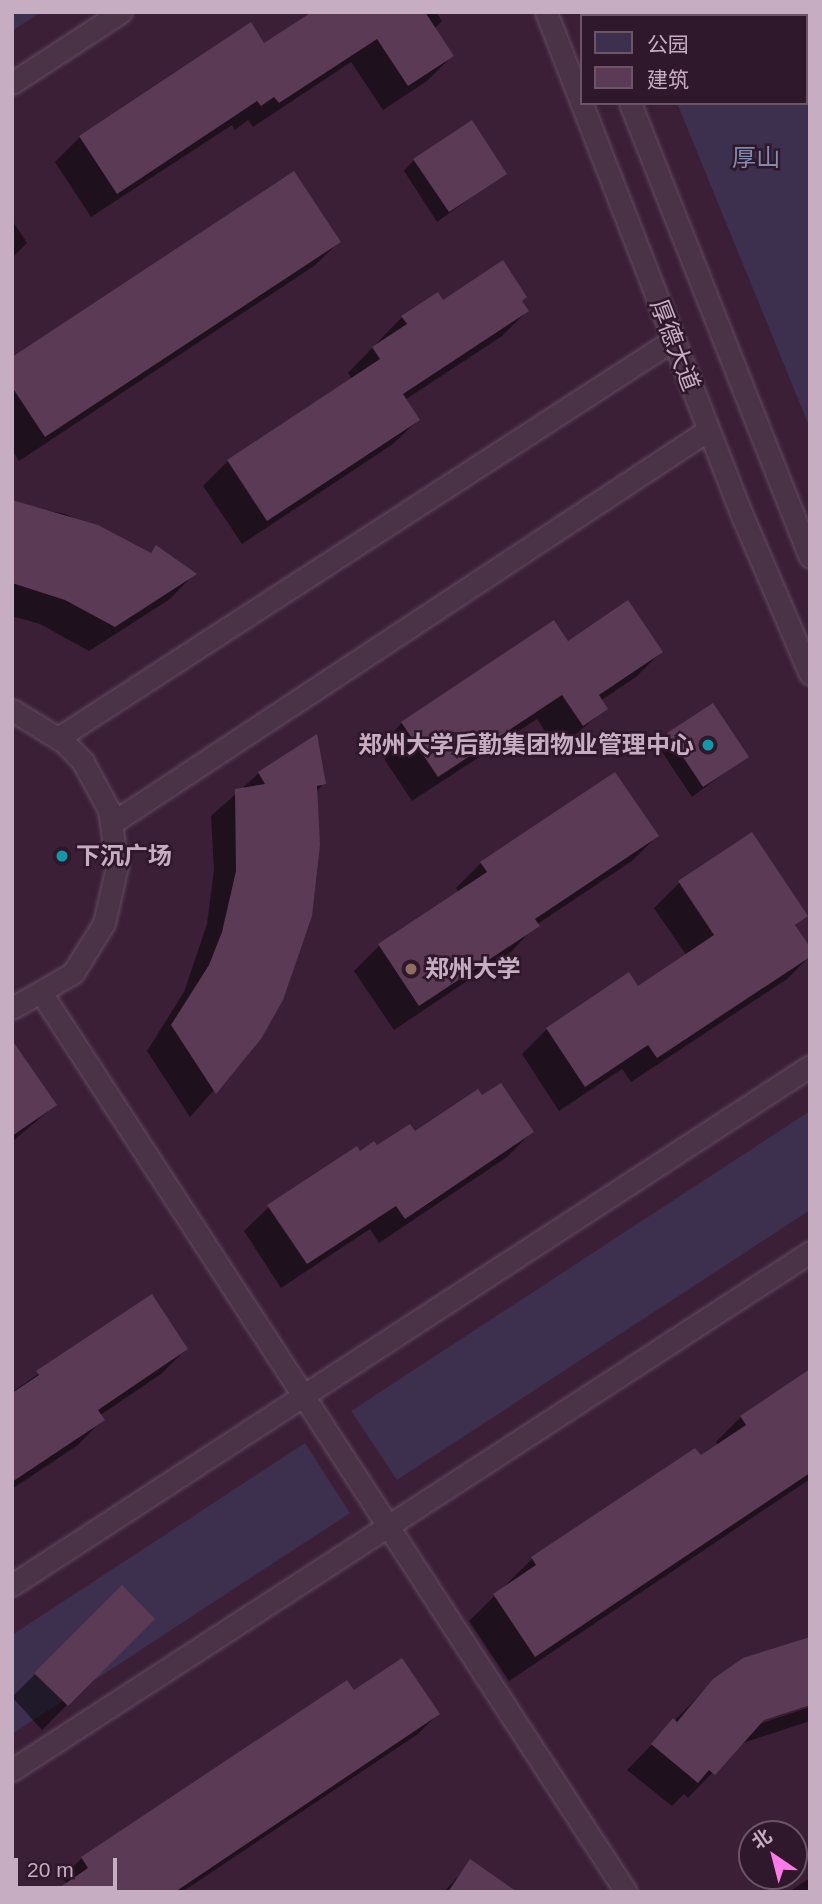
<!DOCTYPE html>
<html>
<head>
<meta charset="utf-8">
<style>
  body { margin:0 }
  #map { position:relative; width:822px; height:1904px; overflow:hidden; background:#3a1f37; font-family:Helvetica,"Noto Sans SC",sans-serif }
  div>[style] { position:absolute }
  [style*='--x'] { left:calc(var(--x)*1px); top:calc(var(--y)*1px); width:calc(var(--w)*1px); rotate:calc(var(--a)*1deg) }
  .green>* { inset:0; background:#3c304e }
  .shadow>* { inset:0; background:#0007 }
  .building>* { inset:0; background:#5b3a55 }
  .roads { filter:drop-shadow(0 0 2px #654d62) drop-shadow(0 0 2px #654d62) }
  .lane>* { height:21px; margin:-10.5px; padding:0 10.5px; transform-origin:10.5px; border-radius:10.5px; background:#4a3247 }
  .dots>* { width:19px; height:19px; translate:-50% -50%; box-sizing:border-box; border:4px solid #2f182b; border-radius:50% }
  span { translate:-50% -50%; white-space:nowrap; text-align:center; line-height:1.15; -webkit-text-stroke:5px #2f182b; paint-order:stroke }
  .park-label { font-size:24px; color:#818bae }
  .street-label { font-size:24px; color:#c7adc2 }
  .poi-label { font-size:24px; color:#c7adc2; font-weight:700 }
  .right { translate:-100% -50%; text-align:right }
  .left { translate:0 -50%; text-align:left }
  .frame { position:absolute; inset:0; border:14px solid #c7adc2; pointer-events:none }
  .legend { position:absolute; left:580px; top:14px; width:228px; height:91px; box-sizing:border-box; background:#2f182b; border:2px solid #6c5467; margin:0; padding:9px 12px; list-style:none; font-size:21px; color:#c7adc2 }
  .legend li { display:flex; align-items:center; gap:14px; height:35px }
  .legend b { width:35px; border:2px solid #6c5467 }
  .north { position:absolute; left:738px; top:1820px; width:70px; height:70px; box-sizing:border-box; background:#2f182b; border:2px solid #6c5467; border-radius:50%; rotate:325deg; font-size:19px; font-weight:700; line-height:28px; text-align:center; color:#c7adc2 }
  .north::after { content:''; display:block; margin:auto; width:24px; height:32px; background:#ff7ae8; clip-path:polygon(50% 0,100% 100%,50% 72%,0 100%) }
  .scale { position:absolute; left:14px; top:1858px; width:103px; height:32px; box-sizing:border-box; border:4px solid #c7adc2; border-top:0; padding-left:9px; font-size:21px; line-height:24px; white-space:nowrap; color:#c7adc2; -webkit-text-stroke:5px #2f182b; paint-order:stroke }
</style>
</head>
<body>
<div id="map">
  <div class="green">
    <div style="clip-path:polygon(12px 12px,41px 12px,12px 31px)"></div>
    <div style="clip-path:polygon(643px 12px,810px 12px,810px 428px,677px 103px,806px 103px,806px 16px)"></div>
    <div style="clip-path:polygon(810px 1111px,810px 1210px,397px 1480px,351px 1411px)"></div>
    <div style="clip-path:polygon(305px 1443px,350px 1513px,12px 1734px,12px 1635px)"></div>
  </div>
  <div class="shadow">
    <div style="clip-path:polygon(315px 12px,436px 12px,442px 21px,434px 29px,452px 56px,427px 81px,383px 110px,351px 62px,253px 127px,248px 120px,235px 130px,232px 125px,91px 217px,55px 162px,80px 137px,264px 46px)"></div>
    <div style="clip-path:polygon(414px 160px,505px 173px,437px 222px,404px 171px)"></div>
    <div style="clip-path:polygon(12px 220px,27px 243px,12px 258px)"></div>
    <div style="clip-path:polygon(339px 242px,314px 266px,19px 461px,12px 450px,12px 359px)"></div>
    <div style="clip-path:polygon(521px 301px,527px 311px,502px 336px,405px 400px,418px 420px,393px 444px,242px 544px,203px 486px,228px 461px,352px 379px,348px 373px,402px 317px)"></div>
    <div style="clip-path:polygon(12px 503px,65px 514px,194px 574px,170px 599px,89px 651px,40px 624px,12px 616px)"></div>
    <div style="clip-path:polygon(567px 643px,661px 652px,636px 677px,600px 701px,606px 709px,557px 750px,537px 719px,412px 801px,377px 748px,402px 723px)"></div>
    <div style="clip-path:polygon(668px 735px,747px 756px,692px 797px,658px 746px)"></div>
    <div style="clip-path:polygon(259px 773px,324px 783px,316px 792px,260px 1038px,190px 1117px,147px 1051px,184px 992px,207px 924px,214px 870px,211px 816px)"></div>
    <div style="clip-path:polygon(751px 834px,805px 916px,794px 927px,810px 956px,787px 979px,631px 1082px,622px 1069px,559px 1111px,522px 1054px,547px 1029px,628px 975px,638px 989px,687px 956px,654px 908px,679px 883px)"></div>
    <div style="clip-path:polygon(657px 836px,632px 861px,536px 925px,512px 951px,394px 1030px,354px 971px,379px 946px,459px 893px,456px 888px,481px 863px)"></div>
    <div style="clip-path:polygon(12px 1063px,55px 1105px,12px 1142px)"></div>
    <div style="clip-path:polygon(482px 1098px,532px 1132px,507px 1157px,379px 1243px,370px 1229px,281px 1288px,244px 1231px,269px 1207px,359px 1153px,414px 1134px)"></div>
    <div style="clip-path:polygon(152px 1297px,186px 1349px,161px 1374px,99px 1416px,102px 1420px,78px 1445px,12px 1489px,12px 1392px)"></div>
    <div style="clip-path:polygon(810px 1371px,810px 1479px,509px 1681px,469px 1621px,532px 1559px,718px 1446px,716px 1442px,741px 1417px)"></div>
    <div style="clip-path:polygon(122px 1588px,153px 1619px,42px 1730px,12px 1697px)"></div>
    <div style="clip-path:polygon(714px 1680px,756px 1725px,810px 1707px,810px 1721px,740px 1744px,688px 1798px,684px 1794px,672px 1806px,627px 1770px)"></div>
    <div style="clip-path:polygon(438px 1714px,418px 1734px,182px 1892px,56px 1892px,67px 1884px,62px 1878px,82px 1858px)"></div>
    <div style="clip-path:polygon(471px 1862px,514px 1892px,444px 1892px)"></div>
    <div style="clip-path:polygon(810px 1878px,810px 1892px,789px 1892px)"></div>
  </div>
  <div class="building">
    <div style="clip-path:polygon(312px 12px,425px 12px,454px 56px,408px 86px,377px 39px,279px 103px,274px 97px,261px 106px,257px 101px,117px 194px,79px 136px,251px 22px,264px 43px)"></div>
    <div style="clip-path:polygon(472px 120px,507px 174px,449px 212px,413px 159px)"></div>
    <div style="clip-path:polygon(294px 171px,341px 242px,45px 437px,12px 387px,12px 357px)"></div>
    <div style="clip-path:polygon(503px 260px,527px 297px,522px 301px,529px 311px,403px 394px,420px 420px,267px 521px,227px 460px,380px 359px,372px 347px,407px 324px,401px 316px,438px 292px,443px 300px)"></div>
    <div style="clip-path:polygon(12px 500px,98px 525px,151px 553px,156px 545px,197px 574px,115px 627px,65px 600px,12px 583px)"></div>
    <div style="clip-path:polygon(628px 600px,663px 652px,599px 695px,608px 709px,583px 726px,562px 695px,438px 777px,401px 722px,554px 620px,568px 641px)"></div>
    <div style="clip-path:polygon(713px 703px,749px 757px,703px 787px,667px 733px)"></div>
    <div style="clip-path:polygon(317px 734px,326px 784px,317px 786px,320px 845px,312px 916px,283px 1000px,261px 1039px,216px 1094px,171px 1025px,209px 965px,222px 932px,236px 871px,235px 789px,265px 784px,258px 772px)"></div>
    <div style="clip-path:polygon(615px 772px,659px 836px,535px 919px,540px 926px,419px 1006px,378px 944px,487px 872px,480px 862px)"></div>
    <div style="clip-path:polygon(752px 832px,808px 916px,795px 925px,810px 947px,810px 957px,657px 1058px,648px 1045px,585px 1087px,546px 1028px,629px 972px,638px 986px,714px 935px,678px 881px)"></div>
    <div style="clip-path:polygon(12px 1040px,57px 1105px,12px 1136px)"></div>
    <div style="clip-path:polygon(501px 1083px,534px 1132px,405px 1219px,396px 1206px,307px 1264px,267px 1205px,357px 1146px,360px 1151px,374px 1141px,377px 1145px,410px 1124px,415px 1131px,478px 1089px,482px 1095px)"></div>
    <div style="clip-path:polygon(152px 1294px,188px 1349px,98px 1410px,105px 1420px,12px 1482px,12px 1393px,39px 1375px,36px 1371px)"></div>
    <div style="clip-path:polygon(810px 1369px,810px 1473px,535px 1657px,493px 1594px,536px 1565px,531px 1557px,695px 1448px,701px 1455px,746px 1425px,740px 1416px)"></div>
    <div style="clip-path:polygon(122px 1585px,155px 1619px,68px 1706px,34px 1673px)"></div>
    <div style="clip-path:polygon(810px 1637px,810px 1705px,764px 1720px,715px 1775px,709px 1770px,698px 1783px,651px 1744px,673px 1718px,677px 1722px,713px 1679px,743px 1658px)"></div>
    <div style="clip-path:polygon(402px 1658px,440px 1714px,175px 1892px,53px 1892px,88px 1868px,81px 1857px,347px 1680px,354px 1690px)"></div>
    <div style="clip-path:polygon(470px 1859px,517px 1892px,448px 1892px)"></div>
  </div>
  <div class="roads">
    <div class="lane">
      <div style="--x:546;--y:12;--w:538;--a:68.73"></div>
      <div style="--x:741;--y:513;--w:175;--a:66.8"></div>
      <div style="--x:596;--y:12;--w:4;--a:76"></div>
      <div style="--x:12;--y:83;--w:130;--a:-33.1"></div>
      <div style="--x:630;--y:103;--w:488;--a:68.4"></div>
      <div style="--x:12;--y:710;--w:61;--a:31.6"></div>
      <div style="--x:64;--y:742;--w:28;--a:46"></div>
      <div style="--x:83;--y:762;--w:55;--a:61.6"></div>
      <div style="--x:109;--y:810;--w:57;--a:81.9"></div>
      <div style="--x:117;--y:866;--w:58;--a:102.8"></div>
      <div style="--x:104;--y:923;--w:59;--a:121.8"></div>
      <div style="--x:73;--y:973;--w:70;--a:150.2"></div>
      <div style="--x:58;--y:738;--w:733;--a:-32.91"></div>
      <div style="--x:112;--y:823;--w:714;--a:-33.4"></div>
      <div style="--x:42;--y:994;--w:1071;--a:56.96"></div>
      <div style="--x:12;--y:1585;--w:952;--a:-33.04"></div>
      <div style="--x:12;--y:1770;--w:951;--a:-32.99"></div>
    </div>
  </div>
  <div class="dots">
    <div style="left:708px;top:745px;background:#0f9aa8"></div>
    <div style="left:62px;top:856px;background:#0f9aa8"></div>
    <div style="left:411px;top:969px;background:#8d6e63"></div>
  </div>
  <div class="park-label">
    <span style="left:756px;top:158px">厚山</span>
  </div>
  <div class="street-label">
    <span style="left:675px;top:345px;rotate:69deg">厚德大道</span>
  </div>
  <div class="poi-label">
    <span class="right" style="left:694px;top:745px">郑州大学后勤集团物业管理中心</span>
    <span class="left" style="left:76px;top:856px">下沉广场</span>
    <span class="left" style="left:425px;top:969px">郑州大学</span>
  </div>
  <div class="frame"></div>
  <ul class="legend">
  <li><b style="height:19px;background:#3c304e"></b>公园</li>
  <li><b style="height:19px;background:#5b3a55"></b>建筑</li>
  </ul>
  <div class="north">北</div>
  <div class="scale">20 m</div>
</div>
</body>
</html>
